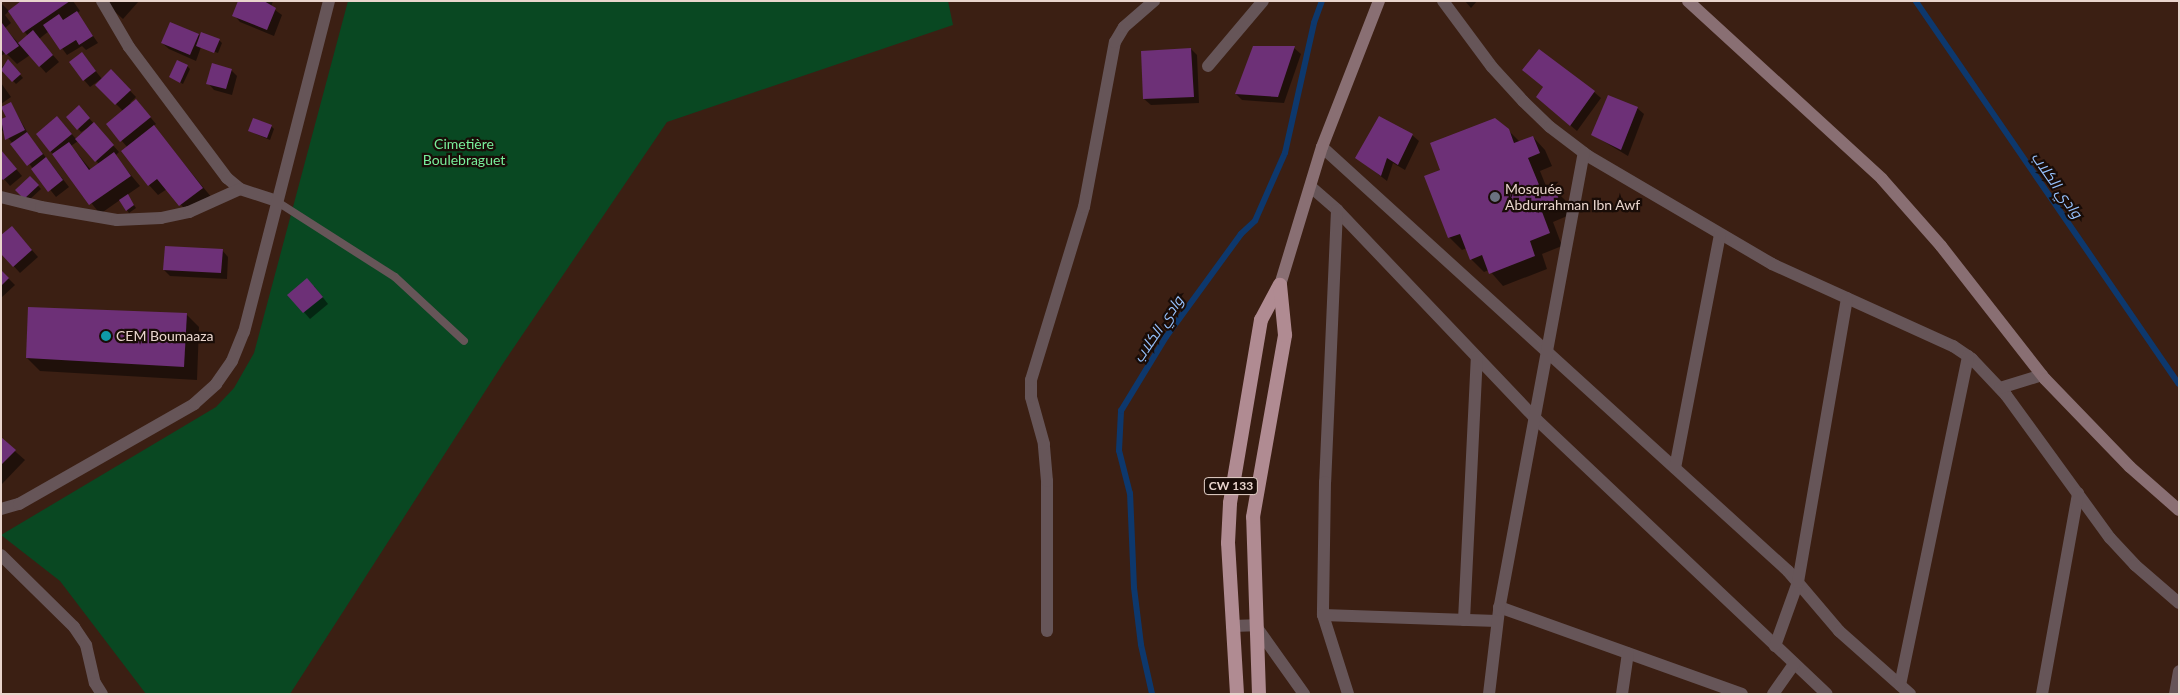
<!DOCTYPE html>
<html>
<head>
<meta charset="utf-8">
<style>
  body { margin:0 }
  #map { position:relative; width:2180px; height:695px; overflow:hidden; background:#3b1f13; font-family:Lato,Cairo,sans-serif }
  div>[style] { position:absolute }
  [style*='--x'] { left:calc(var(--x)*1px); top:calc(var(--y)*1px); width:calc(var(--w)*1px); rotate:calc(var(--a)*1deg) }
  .green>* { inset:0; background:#094822 }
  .shadow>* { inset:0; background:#0007 }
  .stream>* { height:5.5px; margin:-2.75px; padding:0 2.75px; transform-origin:2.75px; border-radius:2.75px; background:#0d386d }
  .building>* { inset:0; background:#6d3077 }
  .service>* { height:8px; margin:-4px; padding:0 4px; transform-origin:4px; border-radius:4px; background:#665558 }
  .minor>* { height:12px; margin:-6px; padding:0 6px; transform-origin:6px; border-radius:6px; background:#665558 }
  .tertiary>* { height:12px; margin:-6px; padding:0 6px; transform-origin:6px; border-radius:6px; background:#665558 }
  .secondary>* { height:12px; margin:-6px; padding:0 6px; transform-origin:6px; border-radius:6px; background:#896f73 }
  .trunk>* { height:14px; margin:-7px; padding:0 7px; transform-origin:7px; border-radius:7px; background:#b08b92 }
  .dots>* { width:14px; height:14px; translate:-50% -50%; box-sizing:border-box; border:2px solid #190c07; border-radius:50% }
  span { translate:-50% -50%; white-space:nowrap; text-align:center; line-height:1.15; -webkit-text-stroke:4.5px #190c07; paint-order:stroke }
  .shield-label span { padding:1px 4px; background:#190c07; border:1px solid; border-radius:4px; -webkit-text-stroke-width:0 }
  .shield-label { font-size:12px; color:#e9d5cd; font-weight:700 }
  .park-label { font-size:14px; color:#79ef9b }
  .poi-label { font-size:14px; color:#e9d5cd }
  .left { translate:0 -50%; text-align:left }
  .water-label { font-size:15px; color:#96c1fc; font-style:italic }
  .frame { position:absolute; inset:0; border:2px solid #e9d5cd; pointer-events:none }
</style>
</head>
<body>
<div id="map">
  <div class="green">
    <div style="clip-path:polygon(348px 1px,948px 1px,953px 25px,667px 122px,504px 362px,290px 694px,146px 694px,60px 581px,1px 535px,216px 407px,234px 388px,254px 353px)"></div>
  </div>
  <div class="shadow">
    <div style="clip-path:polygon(evenodd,24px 1px,73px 1px,80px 11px,77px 13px,98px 43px,86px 50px,82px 46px,67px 55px,49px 31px,39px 39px,59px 62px,46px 73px,30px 55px,17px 64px,6px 53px,1px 56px,1px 3px,9px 11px,24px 1px,9px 11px,28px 36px,19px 44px,5px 28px,11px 23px,5px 15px,9px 11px)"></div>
    <div style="clip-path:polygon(103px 1px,139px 1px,123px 19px)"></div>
    <div style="clip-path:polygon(240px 1px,273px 1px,271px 7px,282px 15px,274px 36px,240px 22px,234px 15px)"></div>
    <div style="clip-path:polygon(1465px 1px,1477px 1px,1471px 8px)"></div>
    <div style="clip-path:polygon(198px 35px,219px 40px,222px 43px,218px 53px,201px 47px,196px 61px,169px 49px,162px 43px)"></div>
    <div style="clip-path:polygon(1294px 48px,1301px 54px,1284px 103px,1242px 100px,1236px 94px)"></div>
    <div style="clip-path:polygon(1191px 49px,1197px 55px,1199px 103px,1151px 105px,1144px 99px)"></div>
    <div style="clip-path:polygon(82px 54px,102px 79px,111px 71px,136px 97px,130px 103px,142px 107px,156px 124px,153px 126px,212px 198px,190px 215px,167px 189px,158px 195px,149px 185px,128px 148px,108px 125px,123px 111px,97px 85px,101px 79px,90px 87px,84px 80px)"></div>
    <div style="clip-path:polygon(8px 61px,23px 78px,16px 84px,1px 68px)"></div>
    <div style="clip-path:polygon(187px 66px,190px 69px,183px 84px,170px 77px)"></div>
    <div style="clip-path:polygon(231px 70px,237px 76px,232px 95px,214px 90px,208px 83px)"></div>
    <div style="clip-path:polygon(1524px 70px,1594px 92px,1601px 98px,1577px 131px,1544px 103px,1544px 88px)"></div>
    <div style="clip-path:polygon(1px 83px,11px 97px,1px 104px)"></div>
    <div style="clip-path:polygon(11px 104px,30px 137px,69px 187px,56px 197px,1px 129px,1px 121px,8px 117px)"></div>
    <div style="clip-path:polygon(evenodd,79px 107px,119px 152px,115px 156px,140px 186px,127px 195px,136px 208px,129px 213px,120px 200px,100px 214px,37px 134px,63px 124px,76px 139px,88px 128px,81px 132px,68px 117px,79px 107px,78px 141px,99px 164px,91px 170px,71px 146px,78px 141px)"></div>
    <div style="clip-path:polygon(1637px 108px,1644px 114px,1628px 156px,1593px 135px)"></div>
    <div style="clip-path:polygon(271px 126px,274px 129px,270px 140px,249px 131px)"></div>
    <div style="clip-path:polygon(1508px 130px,1520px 142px,1533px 137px,1545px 150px,1552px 166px,1540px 171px,1548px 191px,1554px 189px,1567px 202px,1572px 214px,1553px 222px,1562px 246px,1542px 254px,1547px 269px,1503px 286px,1489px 270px,1484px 272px,1471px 259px,1467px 248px,1462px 250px,1449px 237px,1442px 171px)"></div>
    <div style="clip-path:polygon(1412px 135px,1419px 141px,1405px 170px,1393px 163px,1387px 181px,1357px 158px)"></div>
    <div style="clip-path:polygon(1px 151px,22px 176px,10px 186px,4px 179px)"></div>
    <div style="clip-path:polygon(30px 177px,41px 189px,28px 201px,17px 190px)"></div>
    <div style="clip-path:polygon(18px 234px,38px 257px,20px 273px,1px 252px)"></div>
    <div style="clip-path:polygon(222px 250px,228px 257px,227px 279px,170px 276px,164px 270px)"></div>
    <div style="clip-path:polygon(1px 271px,15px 285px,1px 298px)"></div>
    <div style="clip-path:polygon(314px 286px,328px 304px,310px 319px,289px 295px)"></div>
    <div style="clip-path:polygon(186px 314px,199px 327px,197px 380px,40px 371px,27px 358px)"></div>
    <div style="clip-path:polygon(1px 439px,25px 460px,1px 485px)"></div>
  </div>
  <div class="stream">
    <div style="--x:1916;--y:1;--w:464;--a:55.5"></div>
    <div style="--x:1152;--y:694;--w:50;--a:-102.7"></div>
    <div style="--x:1141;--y:645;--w:57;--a:-97"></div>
    <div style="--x:1134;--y:588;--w:94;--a:-92.4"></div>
    <div style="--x:1130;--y:494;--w:44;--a:-104.3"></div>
    <div style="--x:1119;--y:451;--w:40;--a:-87.1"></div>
    <div style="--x:1121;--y:411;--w:87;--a:-58.7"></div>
    <div style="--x:1166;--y:337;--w:127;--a:-53.9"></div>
    <div style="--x:1241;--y:234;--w:19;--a:-43"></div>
    <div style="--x:1255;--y:221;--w:74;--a:-66.2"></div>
    <div style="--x:1285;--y:153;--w:133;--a:-77.4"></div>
    <div style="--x:1314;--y:23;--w:23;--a:-70"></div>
  </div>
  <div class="building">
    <div style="clip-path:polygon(21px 1px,70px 1px,23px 33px,8px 11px)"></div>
    <div style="clip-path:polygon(238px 1px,264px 1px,276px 8px,267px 30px,232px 16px)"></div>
    <div style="clip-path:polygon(77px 11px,93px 36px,79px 45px,76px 40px,60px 50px,43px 25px,59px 14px,63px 20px)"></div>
    <div style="clip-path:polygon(170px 22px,199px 34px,190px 55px,161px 43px)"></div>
    <div style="clip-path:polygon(2px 23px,19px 46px,6px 55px,1px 49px)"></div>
    <div style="clip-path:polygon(33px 30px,53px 55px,39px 67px,18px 43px)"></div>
    <div style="clip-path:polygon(201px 32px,220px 39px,214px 53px,196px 46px)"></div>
    <div style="clip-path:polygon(1253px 46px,1295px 46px,1278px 97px,1235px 94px)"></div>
    <div style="clip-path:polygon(1191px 48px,1194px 97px,1143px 99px,1141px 51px)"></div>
    <div style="clip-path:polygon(1539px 49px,1595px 91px,1570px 126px,1536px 97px,1543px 87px,1522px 70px)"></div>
    <div style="clip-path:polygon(82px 52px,96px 71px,83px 81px,69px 62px)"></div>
    <div style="clip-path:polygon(8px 59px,21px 74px,12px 82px,1px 70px)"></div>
    <div style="clip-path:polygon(177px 60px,188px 65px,180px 83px,169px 77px)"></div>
    <div style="clip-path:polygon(212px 63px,232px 69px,226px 89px,206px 84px)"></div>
    <div style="clip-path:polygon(111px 69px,131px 90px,115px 105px,95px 85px)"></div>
    <div style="clip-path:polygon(1608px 95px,1638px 107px,1621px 150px,1591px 135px)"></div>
    <div style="clip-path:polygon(136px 99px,151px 117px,120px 142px,106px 124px)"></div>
    <div style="clip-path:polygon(11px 102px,25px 130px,5px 140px,1px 119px,6px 117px,1px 107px)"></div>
    <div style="clip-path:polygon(79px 105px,90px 118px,77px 130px,66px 117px)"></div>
    <div style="clip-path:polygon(57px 116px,72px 134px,50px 152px,36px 134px)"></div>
    <div style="clip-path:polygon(1379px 116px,1413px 134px,1398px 165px,1387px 158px,1381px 176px,1355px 158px)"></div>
    <div style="clip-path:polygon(253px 118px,272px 125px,267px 138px,248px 131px)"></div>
    <div style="clip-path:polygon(1495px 118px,1509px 129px,1514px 143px,1533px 136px,1540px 153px,1528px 158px,1542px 192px,1554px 187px,1560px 202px,1541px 209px,1550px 233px,1530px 241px,1535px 256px,1489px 274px,1482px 255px,1470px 260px,1460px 234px,1448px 238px,1424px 176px,1440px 170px,1430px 143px)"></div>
    <div style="clip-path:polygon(94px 122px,114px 145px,95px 162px,75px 139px)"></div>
    <div style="clip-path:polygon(154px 125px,203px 188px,179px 206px,157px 179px,148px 186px,121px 151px)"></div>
    <div style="clip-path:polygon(27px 132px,43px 154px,27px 166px,10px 144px)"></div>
    <div style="clip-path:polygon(69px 142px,89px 170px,114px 152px,131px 176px,89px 205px,52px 154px)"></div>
    <div style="clip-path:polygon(1px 150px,17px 169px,3px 180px,1px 178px)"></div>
    <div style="clip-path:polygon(46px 157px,63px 180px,48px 192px,31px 169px)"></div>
    <div style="clip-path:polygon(30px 176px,39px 185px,24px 199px,15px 190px)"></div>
    <div style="clip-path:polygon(128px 194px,134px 205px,126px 211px,119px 200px)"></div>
    <div style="clip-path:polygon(12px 226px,32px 250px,13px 267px,1px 254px,1px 235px)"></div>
    <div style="clip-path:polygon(165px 246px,223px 249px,221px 273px,163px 270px)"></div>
    <div style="clip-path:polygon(1px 270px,9px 278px,1px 286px)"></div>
    <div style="clip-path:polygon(307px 278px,323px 297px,303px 313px,287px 295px)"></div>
    <div style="clip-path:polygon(28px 307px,187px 313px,184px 367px,26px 358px)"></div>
    <div style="clip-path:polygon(1px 437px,16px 450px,1px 465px)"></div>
  </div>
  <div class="service">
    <div style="--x:276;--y:201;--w:141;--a:32.6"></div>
    <div style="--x:395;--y:277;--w:94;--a:42.8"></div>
  </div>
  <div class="minor">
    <div style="--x:102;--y:1;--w:53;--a:59.6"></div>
    <div style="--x:129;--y:47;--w:164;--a:53.2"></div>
    <div style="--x:227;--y:178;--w:17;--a:40"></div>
    <div style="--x:240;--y:189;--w:38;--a:18"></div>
    <div style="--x:1443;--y:1;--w:82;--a:53.4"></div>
    <div style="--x:1492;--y:67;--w:46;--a:47.6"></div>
    <div style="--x:1523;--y:101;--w:37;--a:44"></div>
    <div style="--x:1550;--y:127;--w:48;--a:37.3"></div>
    <div style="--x:1588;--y:156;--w:213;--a:30.4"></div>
    <div style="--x:1772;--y:264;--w:199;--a:24.4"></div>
    <div style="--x:1953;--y:346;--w:23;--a:34"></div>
    <div style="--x:1972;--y:359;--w:50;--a:46.6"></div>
    <div style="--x:2006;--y:395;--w:177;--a:54"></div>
    <div style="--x:2110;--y:538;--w:37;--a:47"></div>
    <div style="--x:2135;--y:565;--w:58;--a:40.8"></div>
    <div style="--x:1208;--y:66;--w:85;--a:-49.8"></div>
    <div style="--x:1322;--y:147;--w:630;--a:42.3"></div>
    <div style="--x:1788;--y:571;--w:79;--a:49.6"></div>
    <div style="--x:1839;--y:631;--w:95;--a:41.6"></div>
    <div style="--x:1311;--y:187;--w:35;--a:41"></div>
    <div style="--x:1337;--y:210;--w:289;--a:46.4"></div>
    <div style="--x:1536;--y:419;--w:400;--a:43.4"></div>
    <div style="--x:1;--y:197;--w:41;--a:14"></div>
    <div style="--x:41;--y:207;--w:77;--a:9.7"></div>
    <div style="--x:117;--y:220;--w:44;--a:-2.6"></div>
    <div style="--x:161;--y:218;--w:29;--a:-12"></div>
    <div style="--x:189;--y:212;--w:56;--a:-24.3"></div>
    <div style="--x:1337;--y:210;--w:272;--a:92.5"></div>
    <div style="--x:1325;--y:482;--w:133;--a:90.9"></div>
    <div style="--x:1323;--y:615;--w:83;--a:72.4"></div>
    <div style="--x:2000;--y:388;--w:44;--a:-17.2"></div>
    <div style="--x:1675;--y:468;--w:238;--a:-79.1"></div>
    <div style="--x:1;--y:555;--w:103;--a:44.6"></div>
    <div style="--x:74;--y:627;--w:22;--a:56"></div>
    <div style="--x:86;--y:645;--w:39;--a:77"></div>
    <div style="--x:95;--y:683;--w:13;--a:58"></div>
    <div style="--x:1499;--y:607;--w:258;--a:19.7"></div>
    <div style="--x:1323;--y:615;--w:174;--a:2"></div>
    <div style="--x:1464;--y:620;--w:263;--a:-87.2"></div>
    <div style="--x:1232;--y:626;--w:23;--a:-2"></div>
    <div style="--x:1255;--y:625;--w:85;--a:54.6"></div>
    <div style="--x:1047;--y:631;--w:150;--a:-90"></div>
    <div style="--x:1047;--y:481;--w:37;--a:-95"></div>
    <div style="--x:1044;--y:444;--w:49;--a:-105.5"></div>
    <div style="--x:1031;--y:397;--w:17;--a:-90"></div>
    <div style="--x:1031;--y:380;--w:181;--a:-73"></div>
    <div style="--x:1084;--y:207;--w:168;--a:-79.4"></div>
    <div style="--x:1115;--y:42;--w:17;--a:-59"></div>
    <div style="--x:1124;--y:27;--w:40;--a:-41"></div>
    <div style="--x:1775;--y:646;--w:68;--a:-70.2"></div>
    <div style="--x:1798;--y:582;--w:288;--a:-80.2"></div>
    <div style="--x:1900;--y:685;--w:336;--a:-78.3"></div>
    <div style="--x:1489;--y:694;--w:85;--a:-83.2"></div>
    <div style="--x:1499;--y:610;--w:465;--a:-79.5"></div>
    <div style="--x:1622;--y:694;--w:41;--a:-81.7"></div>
    <div style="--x:1773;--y:694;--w:37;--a:-55"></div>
    <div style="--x:2042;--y:694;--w:204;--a:-79.8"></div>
    <div style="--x:2175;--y:694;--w:23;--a:-80"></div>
  </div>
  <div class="tertiary">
    <div style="--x:1;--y:509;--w:19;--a:-16"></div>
    <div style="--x:19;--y:504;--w:202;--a:-29.7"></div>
    <div style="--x:194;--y:404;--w:30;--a:-42"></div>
    <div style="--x:216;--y:384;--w:28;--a:-55"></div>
    <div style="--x:232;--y:361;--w:31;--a:-68"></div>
    <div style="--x:244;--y:332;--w:342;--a:-75.6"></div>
  </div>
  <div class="secondary">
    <div style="--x:1688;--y:1;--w:263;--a:42.5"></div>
    <div style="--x:1882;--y:179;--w:89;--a:48.6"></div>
    <div style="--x:1941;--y:246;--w:169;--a:52"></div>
    <div style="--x:2045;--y:379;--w:122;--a:46"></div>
    <div style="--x:2130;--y:467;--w:65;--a:41.3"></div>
    <div style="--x:1280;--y:285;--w:144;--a:-73.1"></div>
    <div style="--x:1322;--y:147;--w:157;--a:-68.7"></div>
  </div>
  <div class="trunk">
    <div style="--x:1237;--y:694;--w:151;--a:-93.4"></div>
    <div style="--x:1228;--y:543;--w:40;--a:-87.1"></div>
    <div style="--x:1230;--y:503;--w:186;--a:-80.4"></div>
    <div style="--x:1261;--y:320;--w:40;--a:-62"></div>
    <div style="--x:1259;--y:694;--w:177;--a:-91.9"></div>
    <div style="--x:1253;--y:517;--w:185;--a:-80"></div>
    <div style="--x:1285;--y:335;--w:50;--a:-95.7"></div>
  </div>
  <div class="dots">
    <div style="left:1495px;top:197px;background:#6b7280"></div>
    <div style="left:106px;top:336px;background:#0f9aa8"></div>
  </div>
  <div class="shield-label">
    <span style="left:1231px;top:486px">CW 133</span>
  </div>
  <div class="park-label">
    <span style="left:464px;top:152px">Cimetière<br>Boulebraguet</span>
  </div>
  <div class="poi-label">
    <span class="left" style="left:1505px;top:197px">Mosquée<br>Abdurrahman Ibn Awf</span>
    <span class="left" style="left:116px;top:336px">CEM Boumaaza</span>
  </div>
  <div class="water-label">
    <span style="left:2057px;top:185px;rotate:55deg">وادي الكلاب</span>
    <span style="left:1158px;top:329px;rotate:-56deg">وادي الكلاب</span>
  </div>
  <div class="frame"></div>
</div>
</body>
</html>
